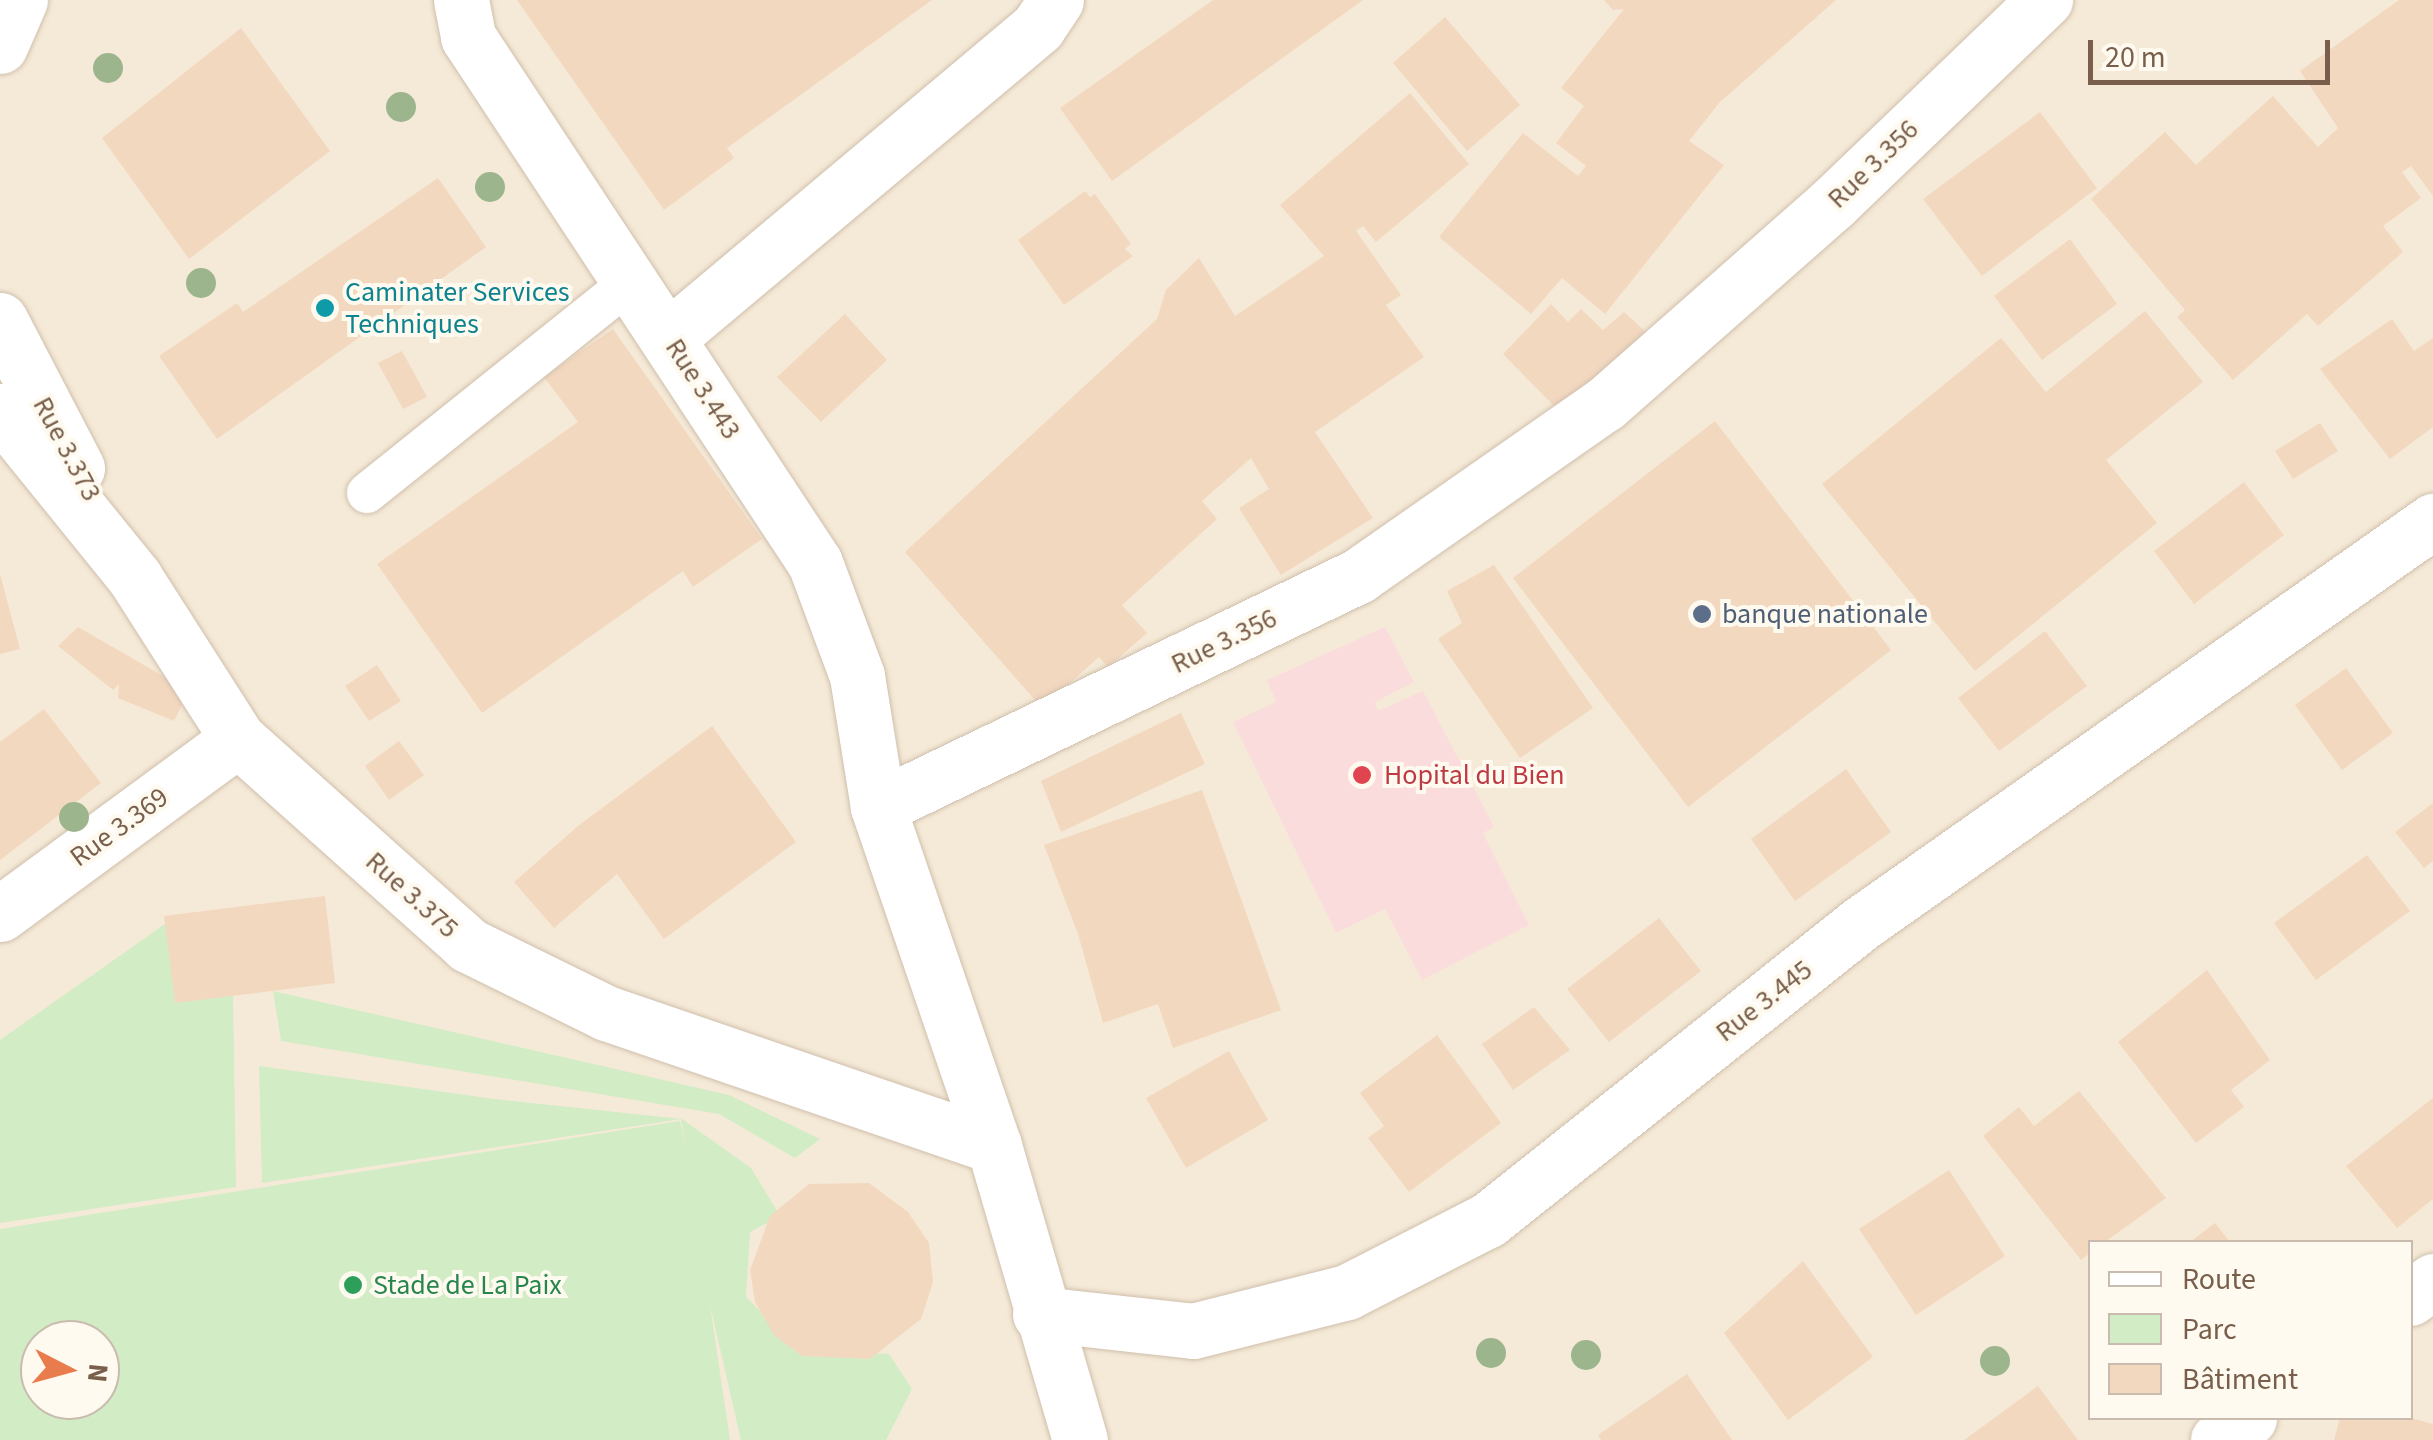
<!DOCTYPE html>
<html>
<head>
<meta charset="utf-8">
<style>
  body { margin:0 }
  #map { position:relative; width:2433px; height:1440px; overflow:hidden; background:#fdf7e9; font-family:"Source Sans 3",sans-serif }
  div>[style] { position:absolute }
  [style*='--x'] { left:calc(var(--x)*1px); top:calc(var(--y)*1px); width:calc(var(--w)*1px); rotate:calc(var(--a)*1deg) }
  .residential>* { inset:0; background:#f5ead7 }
  .medical>* { inset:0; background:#fbdcdd }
  .green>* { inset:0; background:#d2ecc6 }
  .building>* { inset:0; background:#f3d8c0 }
  .roads { filter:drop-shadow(0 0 2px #d0bfad) drop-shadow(0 0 2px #d0bfad) }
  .service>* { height:40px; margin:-20px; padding:0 20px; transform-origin:20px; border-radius:20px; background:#fff }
  .minor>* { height:55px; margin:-27.5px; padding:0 27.5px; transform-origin:27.5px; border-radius:27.5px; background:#fff }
  .trees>* { width:30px; height:30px; margin:-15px; border-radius:50%; background:#9db58d }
  .dots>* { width:28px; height:28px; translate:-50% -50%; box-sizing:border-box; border:5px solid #fffaf0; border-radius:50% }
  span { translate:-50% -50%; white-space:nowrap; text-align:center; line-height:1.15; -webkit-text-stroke:8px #fffaf0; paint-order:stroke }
  .street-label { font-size:28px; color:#795f4b }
  .culture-label { font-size:28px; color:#0d838f }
  .left { translate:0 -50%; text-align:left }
  .service-label { font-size:28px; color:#4e5e75 }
  .health-label { font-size:28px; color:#be3a42 }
  .leisure-label { font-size:28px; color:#27864d }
  .legend { position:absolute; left:2088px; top:1240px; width:325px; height:180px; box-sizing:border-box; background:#fffaf0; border:2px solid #c9bcae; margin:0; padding:12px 18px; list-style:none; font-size:30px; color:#795f4b }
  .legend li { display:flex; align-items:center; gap:20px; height:50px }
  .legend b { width:50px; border:2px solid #c9bcae }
  .north { position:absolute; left:20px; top:1320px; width:100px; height:100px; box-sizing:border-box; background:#fffaf0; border:2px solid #c9bcae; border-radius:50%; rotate:96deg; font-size:28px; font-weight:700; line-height:40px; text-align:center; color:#795f4b }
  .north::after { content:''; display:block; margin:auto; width:35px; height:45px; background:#e97c4c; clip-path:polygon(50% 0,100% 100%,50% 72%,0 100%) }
  .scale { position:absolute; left:2088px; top:40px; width:242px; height:45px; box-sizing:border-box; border:5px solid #795f4b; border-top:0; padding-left:12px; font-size:30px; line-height:35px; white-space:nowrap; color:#795f4b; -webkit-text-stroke:8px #fffaf0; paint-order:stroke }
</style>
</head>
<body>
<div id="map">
  <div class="residential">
    <div style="clip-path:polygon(evenodd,0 0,2433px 0,2433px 1440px,0 1440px,0 0,2090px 1242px,2410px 1242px,2410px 1418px,2090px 1418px,2090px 1242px,0 0,40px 1340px,100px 1340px,100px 1400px,40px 1400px,40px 1340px)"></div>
  </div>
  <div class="medical">
    <div style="clip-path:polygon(1385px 627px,1414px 682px,1375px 702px,1378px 711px,1423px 691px,1494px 827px,1483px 833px,1529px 925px,1422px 980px,1385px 909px,1336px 933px,1233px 722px,1276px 702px,1267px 680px)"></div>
  </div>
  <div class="green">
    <div style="clip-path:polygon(175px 917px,233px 995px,236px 1187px,0 1223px,0 1040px)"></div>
    <div style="clip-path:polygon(273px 991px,729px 1095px,820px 1139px,795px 1158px,719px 1114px,281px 1041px)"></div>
    <div style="clip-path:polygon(evenodd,259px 1066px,494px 1099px,682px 1119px,751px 1168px,780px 1216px,750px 1232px,746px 1297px,797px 1348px,889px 1354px,912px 1389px,886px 1440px,741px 1440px,710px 1305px,730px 1440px,0 1440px,0 1229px,680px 1121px,686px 1151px,681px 1119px,262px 1183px,259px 1066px,40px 1340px,100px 1340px,100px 1400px,40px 1400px,40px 1340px)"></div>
  </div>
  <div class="building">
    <div style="clip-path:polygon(517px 0,932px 0,727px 148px,734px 158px,664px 210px)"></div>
    <div style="clip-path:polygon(1213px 0,1363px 0,1112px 181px,1060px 108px)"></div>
    <div style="clip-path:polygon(1604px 0,1836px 0,1720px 102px,1689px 141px,1724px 165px,1605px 314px,1562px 278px,1531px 314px,1439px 237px,1523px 133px,1578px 176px,1586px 166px,1556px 143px,1584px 106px,1561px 88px,1624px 9px,1613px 10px)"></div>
    <div style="clip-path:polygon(2399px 0,2433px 0,2433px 196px,2411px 166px,2402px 172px,2421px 198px,2383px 226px,2403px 252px,2318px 326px,2307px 314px,2233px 380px,2177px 317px,2185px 310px,2091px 199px,2165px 132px,2196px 165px,2273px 96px,2318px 147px,2338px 128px,2300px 71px)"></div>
    <div style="clip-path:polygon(1445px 17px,1520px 105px,1467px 151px,1393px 63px)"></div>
    <div style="clip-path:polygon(241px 28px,330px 151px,189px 259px,102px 138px)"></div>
    <div style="clip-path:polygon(1410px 93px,1469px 164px,1376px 242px,1363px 226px,1356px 231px,1401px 295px,1386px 305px,1424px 357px,1315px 432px,1373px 518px,1281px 575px,1239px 508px,1269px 489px,1251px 458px,1202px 501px,1217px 519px,1122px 605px,1147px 633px,1108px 667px,1099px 657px,1042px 708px,905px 552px,1157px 319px,1166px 290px,1199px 258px,1235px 316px,1324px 256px,1280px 205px)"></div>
    <div style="clip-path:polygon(2040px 112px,2097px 188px,1982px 276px,1923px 199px)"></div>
    <div style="clip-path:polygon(438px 178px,486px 247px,217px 439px,159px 356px,237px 303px,243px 312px)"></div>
    <div style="clip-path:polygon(1085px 191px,1090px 197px,1095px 194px,1131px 244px,1125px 249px,1133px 256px,1064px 305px,1018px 240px)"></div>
    <div style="clip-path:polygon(2070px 239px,2117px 304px,2042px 360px,1994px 296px)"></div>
    <div style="clip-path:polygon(1551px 304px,1568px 322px,1581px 309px,1603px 330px,1624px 312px,1647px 333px,1559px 411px,1503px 354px)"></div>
    <div style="clip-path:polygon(2145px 311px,2203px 382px,2106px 460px,2157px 523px,1975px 671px,1822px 484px,2001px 338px,2046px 392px)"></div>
    <div style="clip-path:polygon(845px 314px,887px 360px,821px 422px,777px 377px)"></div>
    <div style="clip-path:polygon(2392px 319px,2414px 351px,2433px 338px,2433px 427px,2390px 459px,2320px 369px)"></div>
    <div style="clip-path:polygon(613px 329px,762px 539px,693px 587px,683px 571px,482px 713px,377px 564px,578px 422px,544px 377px)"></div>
    <div style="clip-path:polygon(402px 351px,427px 397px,403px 409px,378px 363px)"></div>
    <div style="clip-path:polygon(1715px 421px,1891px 650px,1688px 807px,1513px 578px)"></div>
    <div style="clip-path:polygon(2320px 423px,2338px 451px,2293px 479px,2275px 451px)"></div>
    <div style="clip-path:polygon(2244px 482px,2284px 535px,2194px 604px,2154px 551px)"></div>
    <div style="clip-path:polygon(1494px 565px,1593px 708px,1520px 758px,1438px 639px,1462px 623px,1447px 591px)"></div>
    <div style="clip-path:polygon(0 574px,20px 649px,0 654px)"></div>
    <div style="clip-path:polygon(78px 627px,189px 691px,174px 721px,118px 698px,119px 684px,113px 690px,58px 646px)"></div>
    <div style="clip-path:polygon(2045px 631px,2087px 686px,1999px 751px,1958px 698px)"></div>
    <div style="clip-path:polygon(377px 665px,401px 701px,369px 721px,345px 686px)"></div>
    <div style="clip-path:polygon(2346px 668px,2393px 733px,2342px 770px,2295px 705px)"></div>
    <div style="clip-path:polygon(44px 709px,101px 783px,0 860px,0 742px)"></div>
    <div style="clip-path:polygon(1181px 713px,1205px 764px,1061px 832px,1041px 781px)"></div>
    <div style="clip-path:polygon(712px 726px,796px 842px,664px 939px,617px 874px,554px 928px,514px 882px,578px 826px)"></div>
    <div style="clip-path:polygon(399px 741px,424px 775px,389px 800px,365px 766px)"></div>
    <div style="clip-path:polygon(1846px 769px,1891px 832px,1795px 901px,1751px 839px)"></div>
    <div style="clip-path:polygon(1202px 790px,1281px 1010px,1173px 1048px,1158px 1004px,1103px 1023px,1078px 934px,1044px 845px)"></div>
    <div style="clip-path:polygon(2433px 803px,2433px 861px,2424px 868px,2395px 832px)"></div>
    <div style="clip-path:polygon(2367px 855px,2410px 911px,2316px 980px,2274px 923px)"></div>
    <div style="clip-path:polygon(325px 896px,335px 983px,175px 1003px,164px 916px)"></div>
    <div style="clip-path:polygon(1659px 918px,1701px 971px,1609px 1042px,1567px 989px)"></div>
    <div style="clip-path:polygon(2207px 970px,2270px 1060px,2231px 1090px,2244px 1107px,2196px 1143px,2118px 1042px)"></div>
    <div style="clip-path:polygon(1534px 1007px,1570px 1050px,1513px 1090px,1482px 1044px)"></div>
    <div style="clip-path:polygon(1437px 1035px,1501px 1123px,1409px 1192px,1368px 1138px,1384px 1126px,1360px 1093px)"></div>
    <div style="clip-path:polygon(1229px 1051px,1268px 1120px,1186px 1168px,1146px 1098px)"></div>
    <div style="clip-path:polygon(2079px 1091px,2166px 1198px,2105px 1242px,2090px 1242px,2090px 1253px,2081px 1260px,1983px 1136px,2019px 1107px,2034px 1126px)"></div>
    <div style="clip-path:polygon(2433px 1098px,2433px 1199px,2397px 1228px,2346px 1166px)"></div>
    <div style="clip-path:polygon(1949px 1170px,2005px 1256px,1916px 1315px,1859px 1229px)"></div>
    <div style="clip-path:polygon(869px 1183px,908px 1212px,929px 1243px,933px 1282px,921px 1319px,870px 1359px,802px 1356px,774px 1335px,755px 1302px,750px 1270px,770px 1216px,809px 1184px)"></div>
    <div style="clip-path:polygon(2215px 1223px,2230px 1242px,2190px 1242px)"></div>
    <div style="clip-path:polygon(1803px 1261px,1873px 1357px,1788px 1420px,1724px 1333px)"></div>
    <div style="clip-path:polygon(1687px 1374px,1732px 1440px,1601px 1440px,1598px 1435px)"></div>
    <div style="clip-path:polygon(2038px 1386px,2078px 1440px,1964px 1440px)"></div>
    <div style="clip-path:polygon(2340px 1418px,2411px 1418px,2433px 1424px,2433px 1440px,2334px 1440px)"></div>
  </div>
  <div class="roads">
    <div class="service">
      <div style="--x:367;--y:493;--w:339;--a:-38.7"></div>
    </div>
    <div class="minor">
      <div style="--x:461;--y:0;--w:38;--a:79"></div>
      <div style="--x:468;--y:37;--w:630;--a:56.59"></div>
      <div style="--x:815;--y:563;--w:121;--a:69.6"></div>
      <div style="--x:857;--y:676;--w:133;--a:80.9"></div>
      <div style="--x:0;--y:46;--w:50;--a:-66.5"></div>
      <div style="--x:0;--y:320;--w:167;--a:62.5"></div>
      <div style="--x:669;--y:337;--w:482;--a:-40"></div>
      <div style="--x:1038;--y:27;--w:32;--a:-56"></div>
      <div style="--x:0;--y:411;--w:215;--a:51"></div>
      <div style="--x:135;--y:578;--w:191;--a:57.4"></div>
      <div style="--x:238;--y:739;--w:309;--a:41.8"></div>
      <div style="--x:468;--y:945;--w:154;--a:26.2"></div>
      <div style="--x:606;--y:1013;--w:410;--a:18.9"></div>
      <div style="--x:0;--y:914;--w:295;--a:-36.3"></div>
      <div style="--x:2410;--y:1298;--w:29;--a:-36"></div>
      <div style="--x:1040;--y:1314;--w:154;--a:6.3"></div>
      <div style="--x:1193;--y:1331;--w:159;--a:-14.2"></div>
      <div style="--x:1347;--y:1292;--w:158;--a:-27.1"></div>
      <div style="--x:1488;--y:1220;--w:475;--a:-38.5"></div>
      <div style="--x:1860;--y:924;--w:701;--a:-35.12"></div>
      <div style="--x:1080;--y:1440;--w:306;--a:-106.3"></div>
      <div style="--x:994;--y:1146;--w:358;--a:-108.9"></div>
      <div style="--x:878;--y:807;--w:533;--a:-25.7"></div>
      <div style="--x:1358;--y:576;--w:301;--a:-34.9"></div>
      <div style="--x:1605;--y:404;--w:304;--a:-41.4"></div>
      <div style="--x:1833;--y:203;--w:294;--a:-43.8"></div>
      <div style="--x:2218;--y:1440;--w:38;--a:-35"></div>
    </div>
  </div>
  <div class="trees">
    <div style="left:108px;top:68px"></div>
    <div style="left:401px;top:107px"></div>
    <div style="left:490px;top:187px"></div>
    <div style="left:201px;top:283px"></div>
    <div style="left:74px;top:817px"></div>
    <div style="left:1491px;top:1353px"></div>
    <div style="left:1586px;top:1355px"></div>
    <div style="left:1995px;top:1361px"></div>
  </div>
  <div class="dots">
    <div style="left:325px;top:308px;background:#0f9aa8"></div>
    <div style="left:1702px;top:614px;background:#5c6f8a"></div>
    <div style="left:1362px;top:775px;background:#e0444e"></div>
    <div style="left:353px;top:1285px;background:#2e9e5b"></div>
  </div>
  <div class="street-label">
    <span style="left:1873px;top:164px;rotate:-44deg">Rue 3.356</span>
    <span style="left:703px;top:389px;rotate:57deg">Rue 3.443</span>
    <span style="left:67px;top:449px;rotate:62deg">Rue 3.373</span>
    <span style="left:1224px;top:641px;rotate:-26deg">Rue 3.356</span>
    <span style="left:119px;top:827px;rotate:-36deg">Rue 3.369</span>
    <span style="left:412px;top:895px;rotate:42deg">Rue 3.375</span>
    <span style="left:1764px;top:1001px;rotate:-38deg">Rue 3.445</span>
  </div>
  <div class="culture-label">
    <span class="left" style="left:345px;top:308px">Caminater Services<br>Techniques</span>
  </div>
  <div class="service-label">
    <span class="left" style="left:1722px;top:614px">banque nationale</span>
  </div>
  <div class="health-label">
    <span class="left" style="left:1384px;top:775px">Hopital du Bien</span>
  </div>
  <div class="leisure-label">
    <span class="left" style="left:373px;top:1285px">Stade de La Paix</span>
  </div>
  <ul class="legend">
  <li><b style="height:12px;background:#fff"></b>Route</li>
  <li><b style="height:28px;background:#d2ecc6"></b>Parc</li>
  <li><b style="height:28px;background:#f3d8c0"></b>Bâtiment</li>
  </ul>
  <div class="north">N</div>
  <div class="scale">20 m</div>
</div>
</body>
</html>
